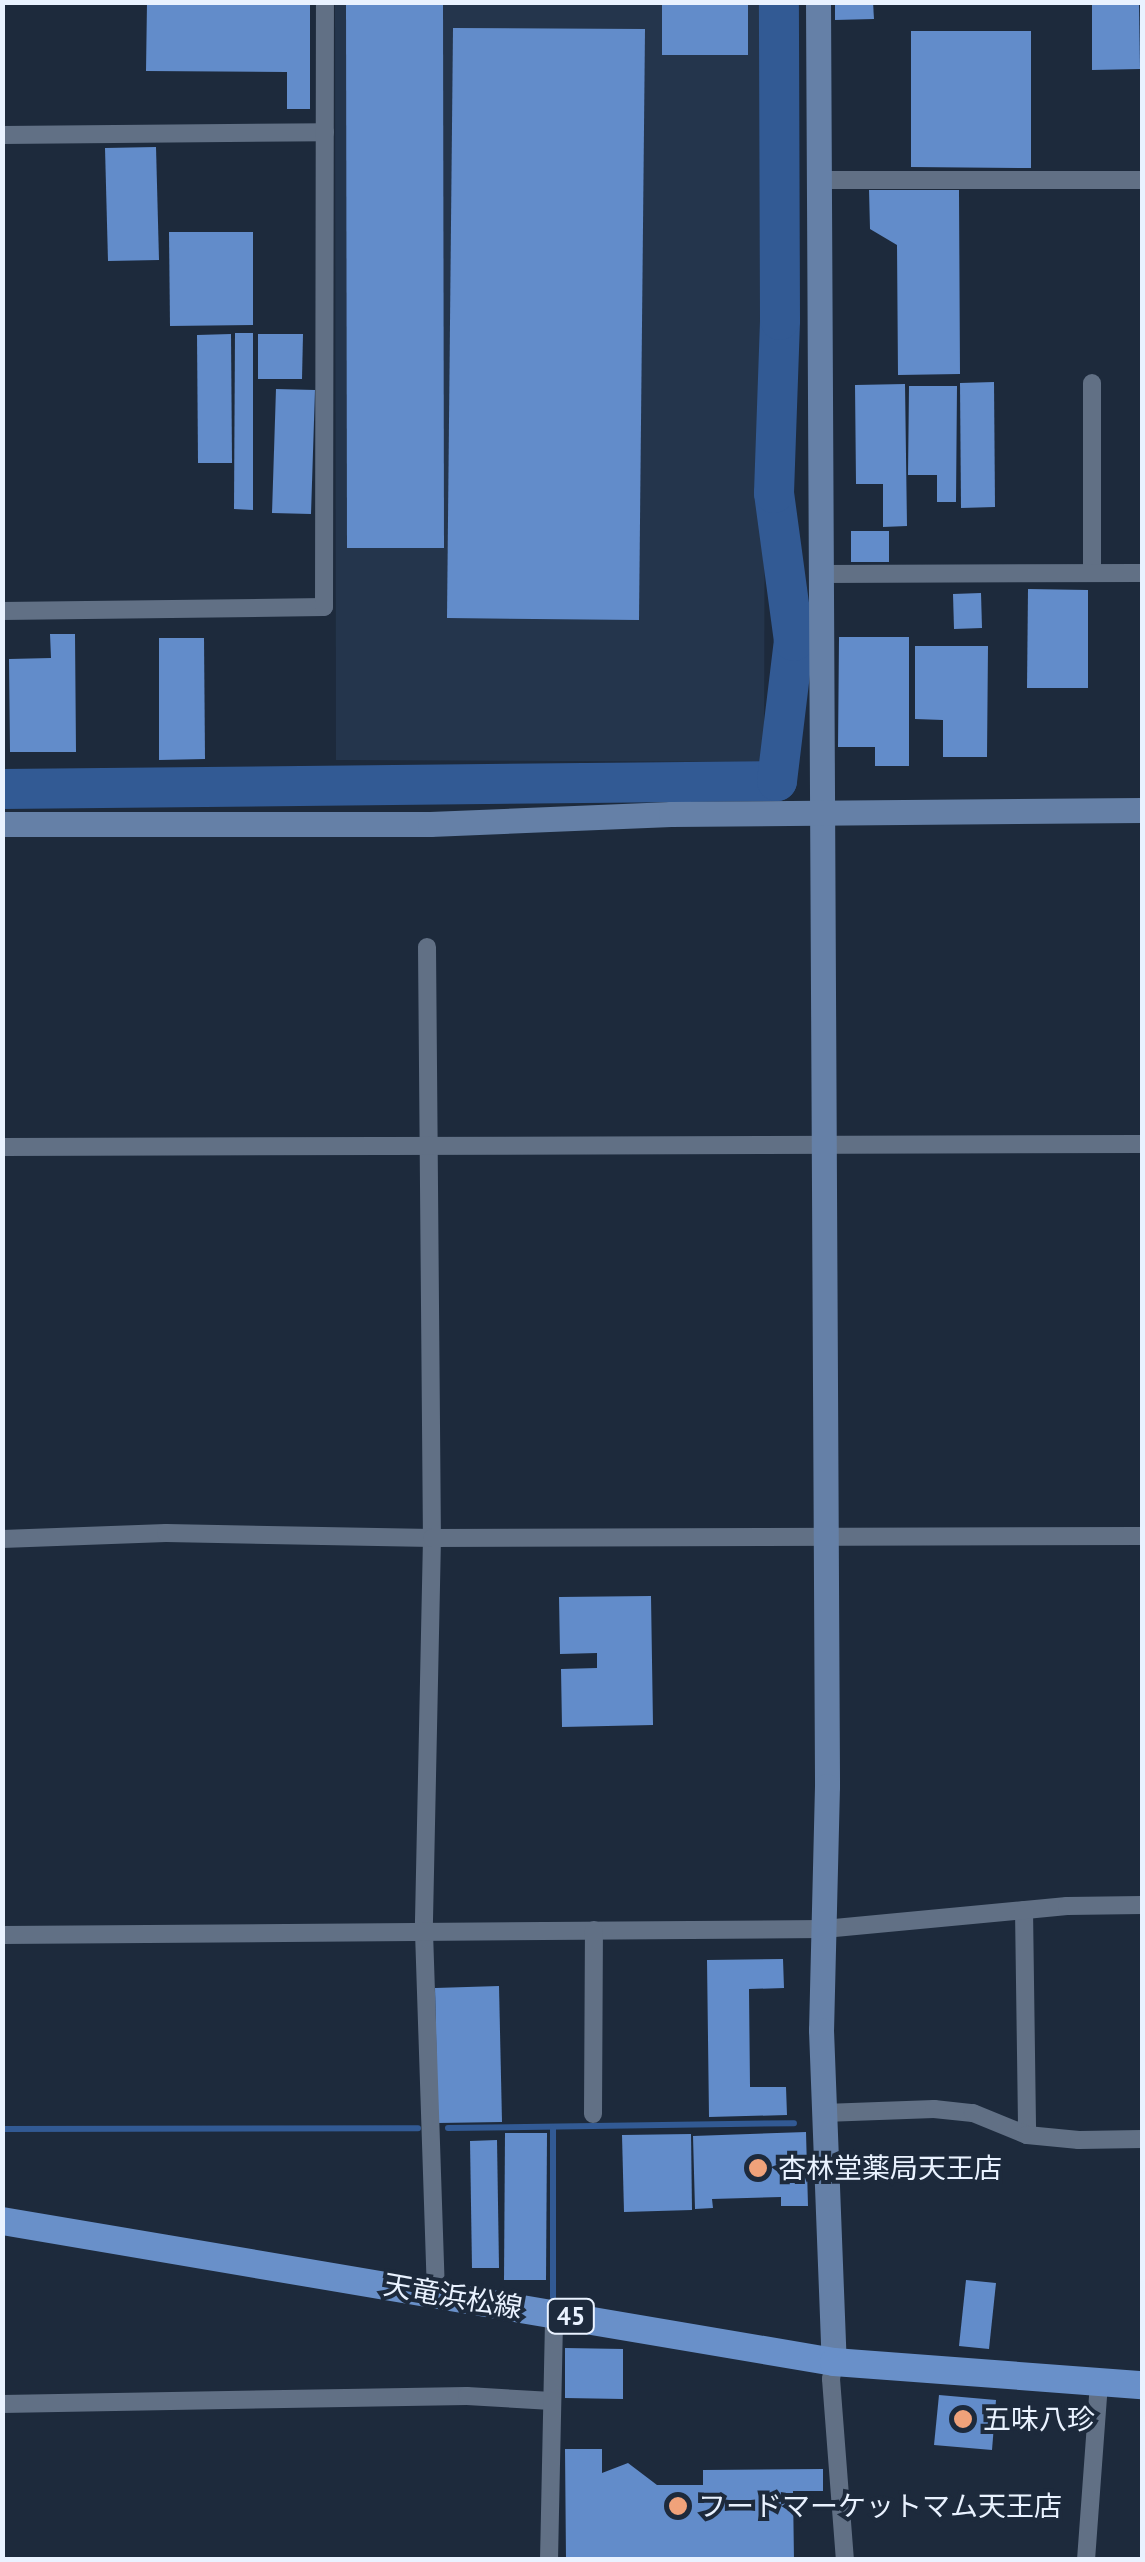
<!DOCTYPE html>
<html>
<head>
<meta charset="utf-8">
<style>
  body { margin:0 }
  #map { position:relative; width:1145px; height:2562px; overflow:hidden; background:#1d2a3c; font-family:"PT Sans","Noto Sans JP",sans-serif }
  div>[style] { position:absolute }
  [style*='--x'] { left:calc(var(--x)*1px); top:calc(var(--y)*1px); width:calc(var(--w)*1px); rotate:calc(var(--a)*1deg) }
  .built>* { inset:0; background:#24354c }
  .stream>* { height:6px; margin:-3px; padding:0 3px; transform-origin:3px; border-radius:3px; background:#325a94 }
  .river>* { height:40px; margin:-20px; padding:0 20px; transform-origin:20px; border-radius:20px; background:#325a94 }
  .building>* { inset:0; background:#628cca }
  .street>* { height:18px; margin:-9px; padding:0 9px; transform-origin:9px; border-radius:9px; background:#617085 }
  .secondary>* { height:25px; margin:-12.5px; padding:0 12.5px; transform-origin:12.5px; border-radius:12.5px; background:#6580a7 }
  .primary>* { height:28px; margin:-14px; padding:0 14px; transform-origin:14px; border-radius:14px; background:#6990c9 }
  .dots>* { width:28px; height:28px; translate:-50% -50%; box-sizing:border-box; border:5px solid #1d2a3c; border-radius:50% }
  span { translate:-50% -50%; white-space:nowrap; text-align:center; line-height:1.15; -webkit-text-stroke:8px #1d2a3c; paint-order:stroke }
  .shield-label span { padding:2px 8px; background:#1d2a3c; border:2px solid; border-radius:8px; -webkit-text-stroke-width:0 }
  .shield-label { font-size:25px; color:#e9f2ff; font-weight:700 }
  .poi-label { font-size:28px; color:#e9f2ff }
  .left { translate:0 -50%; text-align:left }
  .street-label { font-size:28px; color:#e9f2ff }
  .frame { position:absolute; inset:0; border:5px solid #e9f2ff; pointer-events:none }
</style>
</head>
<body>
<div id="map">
  <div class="built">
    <div style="clip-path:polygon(335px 3px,766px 3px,764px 762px,336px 760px)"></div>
  </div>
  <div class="stream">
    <div style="--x:448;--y:2128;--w:346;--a:-0.8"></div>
    <div style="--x:553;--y:2128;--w:169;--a:90"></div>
    <div style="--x:2;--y:2129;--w:416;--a:-0.1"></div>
  </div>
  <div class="river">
    <div style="--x:2;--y:789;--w:775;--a:-0.59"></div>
    <div style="--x:777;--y:781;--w:141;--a:-83.1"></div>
    <div style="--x:794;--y:641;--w:149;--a:-97.7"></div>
    <div style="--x:774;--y:493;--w:173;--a:-88"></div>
    <div style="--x:780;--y:320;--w:318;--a:-90.2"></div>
  </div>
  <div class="building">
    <div style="clip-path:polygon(147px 2px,310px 2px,310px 109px,287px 109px,287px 72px,146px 71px)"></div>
    <div style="clip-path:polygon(346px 2px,443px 2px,444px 548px,347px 548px)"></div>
    <div style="clip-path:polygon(662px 2px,748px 2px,748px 55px,662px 55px)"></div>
    <div style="clip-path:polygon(835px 2px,873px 2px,874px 19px,835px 20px)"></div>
    <div style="clip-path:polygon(1092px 2px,1139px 2px,1140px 69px,1092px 70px)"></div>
    <div style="clip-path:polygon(453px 28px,645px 29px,639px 620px,447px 618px)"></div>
    <div style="clip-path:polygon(911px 31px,1031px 31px,1031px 168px,911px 167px)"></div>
    <div style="clip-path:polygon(156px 147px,159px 260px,108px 261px,105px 148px)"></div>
    <div style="clip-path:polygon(869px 190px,959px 190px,960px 374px,898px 375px,897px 245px,870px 229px)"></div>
    <div style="clip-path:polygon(169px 232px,253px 232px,253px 325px,170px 326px)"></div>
    <div style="clip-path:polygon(235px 333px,253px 333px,253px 510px,234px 509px)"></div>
    <div style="clip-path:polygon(231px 334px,232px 463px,198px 463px,197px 335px)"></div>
    <div style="clip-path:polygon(258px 334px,303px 334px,302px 379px,258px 379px)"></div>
    <div style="clip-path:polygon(994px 382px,995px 507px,961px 508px,960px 383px)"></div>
    <div style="clip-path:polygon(905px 384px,907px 526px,883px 527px,883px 484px,856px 484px,855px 385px)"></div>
    <div style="clip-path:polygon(909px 386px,957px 386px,956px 502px,937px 502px,937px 475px,908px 475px)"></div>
    <div style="clip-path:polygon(276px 389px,315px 390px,311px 514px,272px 513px)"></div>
    <div style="clip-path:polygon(851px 531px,889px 531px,889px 562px,851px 562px)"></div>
    <div style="clip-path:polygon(1028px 589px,1088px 590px,1088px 688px,1027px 688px)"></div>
    <div style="clip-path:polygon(981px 593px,982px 628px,954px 629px,953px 594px)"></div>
    <div style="clip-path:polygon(50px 634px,75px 634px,76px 752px,10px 752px,9px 659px,51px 658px)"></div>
    <div style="clip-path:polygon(839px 637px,909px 637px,909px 766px,875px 766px,875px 747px,838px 747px)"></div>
    <div style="clip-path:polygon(159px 638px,204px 638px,205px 759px,159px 760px)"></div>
    <div style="clip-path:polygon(915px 646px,988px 646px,987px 757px,943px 757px,943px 720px,915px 719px)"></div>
    <div style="clip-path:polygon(651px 1596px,653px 1725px,562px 1727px,561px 1669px,597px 1668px,597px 1653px,560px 1654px,559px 1597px)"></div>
    <div style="clip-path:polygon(783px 1959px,784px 1988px,749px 1989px,750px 2087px,786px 2087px,787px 2115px,709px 2117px,707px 1960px)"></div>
    <div style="clip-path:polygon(499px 1986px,502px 2122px,438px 2123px,435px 1988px)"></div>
    <div style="clip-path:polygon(806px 2132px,808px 2206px,781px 2206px,781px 2197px,712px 2199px,713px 2208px,695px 2209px,693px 2136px)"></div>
    <div style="clip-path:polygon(505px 2133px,547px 2133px,546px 2280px,504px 2280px)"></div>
    <div style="clip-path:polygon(691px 2134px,692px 2210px,624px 2212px,622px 2135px)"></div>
    <div style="clip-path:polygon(497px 2140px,499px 2268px,472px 2268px,470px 2141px)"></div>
    <div style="clip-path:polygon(966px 2280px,996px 2283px,989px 2349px,959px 2346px)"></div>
    <div style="clip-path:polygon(565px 2348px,623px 2349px,623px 2399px,565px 2398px)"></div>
    <div style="clip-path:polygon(939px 2395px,996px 2400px,992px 2450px,934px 2445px)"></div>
    <div style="clip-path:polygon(565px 2449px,602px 2449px,602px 2473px,628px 2463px,657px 2485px,703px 2485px,703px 2470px,823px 2469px,823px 2491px,793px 2491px,794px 2560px,566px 2560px)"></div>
  </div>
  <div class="street">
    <div style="--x:2;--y:135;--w:323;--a:-0.5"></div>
    <div style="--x:819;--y:180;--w:323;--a:0"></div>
    <div style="--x:1092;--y:573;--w:190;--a:-90"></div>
    <div style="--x:821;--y:574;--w:321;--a:-0.2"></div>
    <div style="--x:2;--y:611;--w:322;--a:-0.7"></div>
    <div style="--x:324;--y:607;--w:605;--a:-89.91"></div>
    <div style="--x:427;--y:947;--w:591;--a:89.52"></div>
    <div style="--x:432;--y:1538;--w:394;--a:91.2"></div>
    <div style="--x:424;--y:1932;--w:361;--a:88.1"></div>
    <div style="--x:2;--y:1147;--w:1140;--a:-0.15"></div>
    <div style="--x:2;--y:1539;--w:164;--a:-2.1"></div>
    <div style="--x:166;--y:1533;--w:266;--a:1.1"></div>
    <div style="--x:432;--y:1538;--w:710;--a:-0.16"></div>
    <div style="--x:1024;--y:1910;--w:225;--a:89.2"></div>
    <div style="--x:2;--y:1935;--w:822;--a:-0.42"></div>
    <div style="--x:824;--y:1929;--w:244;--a:-5.4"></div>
    <div style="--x:1067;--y:1906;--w:75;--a:-0.8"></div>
    <div style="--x:824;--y:2113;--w:110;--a:-2.1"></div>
    <div style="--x:934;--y:2109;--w:39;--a:6"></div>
    <div style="--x:973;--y:2113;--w:58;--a:22.2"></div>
    <div style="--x:1027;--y:2135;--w:52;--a:5.5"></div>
    <div style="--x:1079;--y:2140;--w:63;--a:-0.9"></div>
    <div style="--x:593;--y:2114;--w:184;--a:-89.7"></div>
    <div style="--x:834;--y:2362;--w:17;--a:100"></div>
    <div style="--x:831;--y:2379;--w:182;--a:85.6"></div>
    <div style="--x:2;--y:2404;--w:465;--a:-1"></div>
    <div style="--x:467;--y:2396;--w:85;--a:3.4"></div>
    <div style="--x:549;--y:2560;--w:247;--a:-88.8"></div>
    <div style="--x:1086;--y:2560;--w:178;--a:-85.8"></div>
  </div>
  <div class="secondary">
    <div style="--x:818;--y:2;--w:1784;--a:89.71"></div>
    <div style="--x:827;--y:1786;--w:244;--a:91.4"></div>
    <div style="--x:821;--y:2030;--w:332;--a:87.8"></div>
    <div style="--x:2;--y:824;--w:428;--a:0"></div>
    <div style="--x:430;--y:824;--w:241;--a:-2.4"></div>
    <div style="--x:671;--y:814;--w:471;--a:-0.5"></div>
  </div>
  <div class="primary">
    <div style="--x:2;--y:2221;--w:844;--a:9.62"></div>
    <div style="--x:834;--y:2362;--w:309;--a:4.3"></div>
  </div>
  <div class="dots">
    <div style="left:758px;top:2168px;background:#f0a27a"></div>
    <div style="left:963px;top:2419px;background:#f0a27a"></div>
    <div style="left:678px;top:2506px;background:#f0a27a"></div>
  </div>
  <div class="shield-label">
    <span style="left:571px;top:2316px">45</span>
  </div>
  <div class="poi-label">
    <span class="left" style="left:778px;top:2168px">杏林堂薬局天王店</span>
    <span class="left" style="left:983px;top:2419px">五味八珍</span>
    <span class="left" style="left:698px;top:2506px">フードマーケットマム天王店</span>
  </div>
  <div class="street-label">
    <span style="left:453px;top:2296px;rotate:10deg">天竜浜松線</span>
  </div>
  <div class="frame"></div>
</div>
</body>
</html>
